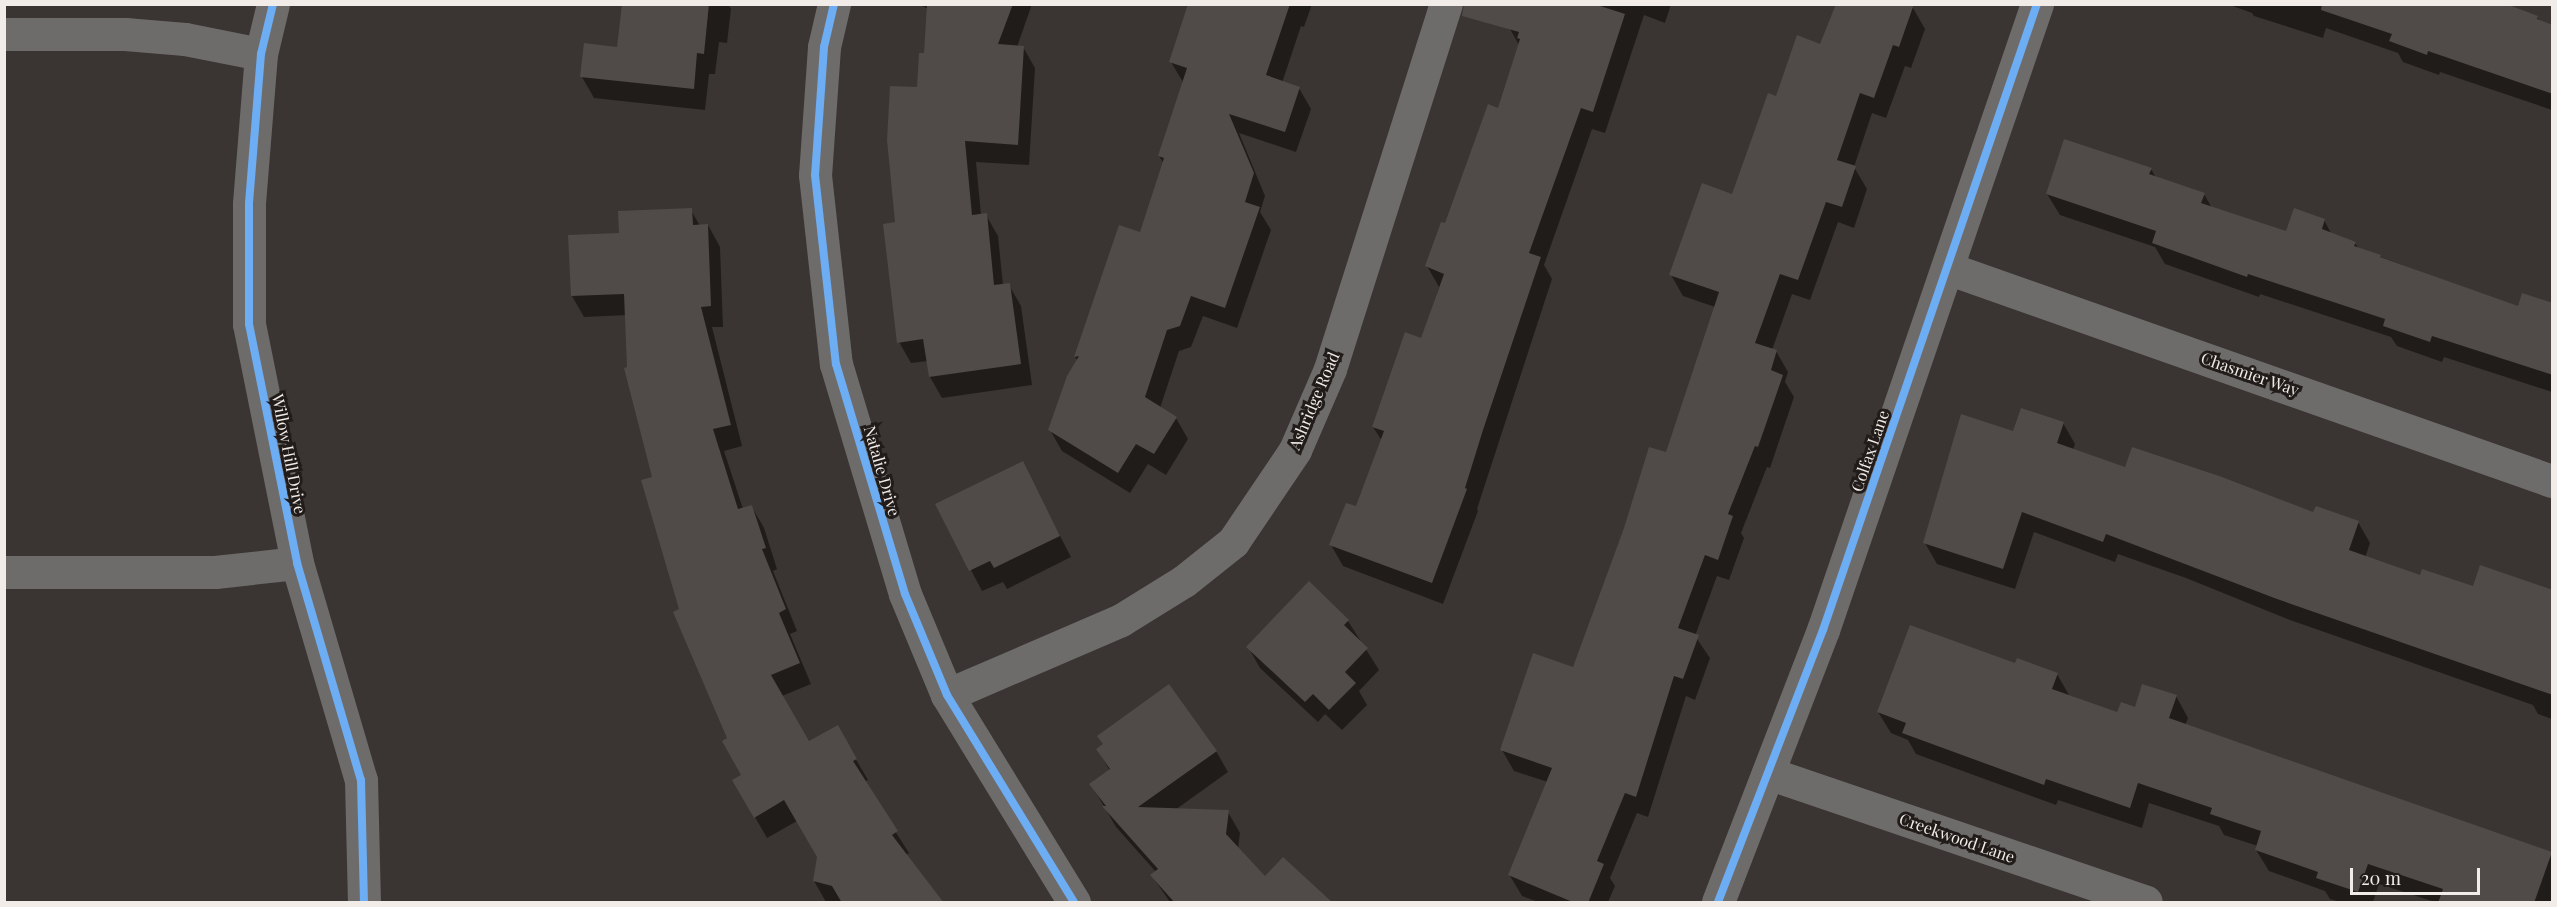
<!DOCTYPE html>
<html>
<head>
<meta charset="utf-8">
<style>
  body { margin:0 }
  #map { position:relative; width:2557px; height:907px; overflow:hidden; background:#3a3532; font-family:"Playfair Display",serif }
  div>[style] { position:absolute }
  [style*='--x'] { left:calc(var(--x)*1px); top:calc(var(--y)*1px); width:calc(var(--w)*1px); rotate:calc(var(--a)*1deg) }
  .shadow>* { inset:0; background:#0007 }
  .building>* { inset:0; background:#504a48 }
  .minor>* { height:33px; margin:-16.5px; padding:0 16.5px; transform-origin:16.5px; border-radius:16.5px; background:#6e6c6b }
  .cycleway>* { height:8px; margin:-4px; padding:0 4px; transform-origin:4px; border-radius:4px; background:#6dadf4 }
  span { translate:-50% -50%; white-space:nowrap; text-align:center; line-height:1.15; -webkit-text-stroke:6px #211c1a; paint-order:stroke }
  .street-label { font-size:16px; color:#f2ece8 }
  .frame { position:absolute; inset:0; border:6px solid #f2ece8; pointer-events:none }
  .scale { position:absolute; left:2350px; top:868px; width:130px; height:27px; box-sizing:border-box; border:3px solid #f2ece8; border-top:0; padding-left:8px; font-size:18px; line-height:21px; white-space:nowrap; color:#f2ece8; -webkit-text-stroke:4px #211c1a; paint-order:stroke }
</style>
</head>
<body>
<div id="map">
  <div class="shadow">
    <div style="clip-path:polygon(623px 4px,728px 4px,731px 9px,727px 43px,719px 42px,715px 74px,709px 74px,705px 110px,594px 98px,582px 77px,618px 48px)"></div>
    <div style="clip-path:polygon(919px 4px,1032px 4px,1017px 47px,1023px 47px,1035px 68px,1029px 165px,976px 162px,981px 215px,986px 215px,998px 236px,1003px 285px,1009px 285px,1021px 306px,1032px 385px,942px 398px,930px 377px,928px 361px,911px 363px,899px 342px,897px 224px,925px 55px,928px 9px)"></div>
    <div style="clip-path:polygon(1209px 4px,1312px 4px,1304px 27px,1301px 26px,1282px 83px,1299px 88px,1311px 109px,1296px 152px,1239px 133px,1265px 196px,1260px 212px,1271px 230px,1237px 328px,1203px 316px,1191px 347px,1179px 351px,1160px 408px,1176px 418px,1188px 439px,1166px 475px,1148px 464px,1130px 493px,1062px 451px,1050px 430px,1078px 361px,1075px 357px,1120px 227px,1141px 234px,1164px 164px,1159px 156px,1184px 84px,1171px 62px)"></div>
    <div style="clip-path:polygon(1517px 4px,1671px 4px,1665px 23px,1644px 15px,1605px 133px,1592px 129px,1544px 265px,1552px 279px,1477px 509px,1478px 511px,1443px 604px,1343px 566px,1331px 545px,1357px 508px,1382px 441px,1373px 427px,1422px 340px,1439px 287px,1427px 266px,1499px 110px,1519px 45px,1510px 29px)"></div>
    <div style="clip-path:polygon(1905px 4px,1913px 8px,1925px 29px,1911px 68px,1905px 66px,1886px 118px,1872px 113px,1854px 167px,1867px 189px,1854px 228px,1838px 222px,1810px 300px,1792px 294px,1772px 350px,1776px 351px,1788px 372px,1785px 382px,1794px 397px,1770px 468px,1767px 467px,1741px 533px,1744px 538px,1729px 580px,1717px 576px,1695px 636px,1710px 658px,1695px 700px,1686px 696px,1648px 817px,1637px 813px,1610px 878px,1615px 886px,1608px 902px,1538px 902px,1522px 896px,1509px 874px,1548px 782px,1514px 771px,1502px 750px,1574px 669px,1667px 454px,1715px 307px,1683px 296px,1671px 275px,1733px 196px,1777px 97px,1821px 46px)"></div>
    <div style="clip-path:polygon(2227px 4px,2499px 4px,2537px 17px,2540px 22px,2552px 27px,2552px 110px,2440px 72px,2439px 75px,2403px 62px,2398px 53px,2326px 28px,2323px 38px,2254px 16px,2252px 13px)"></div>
    <div style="clip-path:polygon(2151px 169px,2156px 178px,2204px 194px,2212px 208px,2287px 233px,2324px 220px,2332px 235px,2355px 243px,2359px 249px,2519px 308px,2552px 305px,2552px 392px,2444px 357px,2442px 362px,2397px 346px,2391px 337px,2260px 294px,2259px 297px,2165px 264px,2155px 247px,2060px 215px,2047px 194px)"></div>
    <div style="clip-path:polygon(691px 210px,700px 226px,708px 225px,720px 247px,723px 327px,712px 327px,742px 446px,724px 451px,743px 509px,752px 507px,764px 528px,777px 569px,773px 571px,797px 631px,790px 634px,811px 684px,782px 696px,808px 743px,837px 727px,868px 780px,864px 782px,909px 853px,906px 855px,942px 902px,826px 902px,814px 881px,818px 857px,797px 821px,767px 838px,734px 781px,743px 776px,681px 610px,653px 478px,627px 315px,584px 317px,572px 296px,620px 235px)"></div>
    <div style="clip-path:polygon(2063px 423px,2075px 444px,2073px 450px,2126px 469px,2314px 514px,2358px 522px,2370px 543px,2365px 558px,2421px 577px,2474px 588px,2552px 593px,2552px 719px,2538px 714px,2533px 705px,2290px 620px,2186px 578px,2118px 554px,2115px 562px,2034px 532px,2015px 589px,1937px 564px,1925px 543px,2014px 433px)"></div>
    <div style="clip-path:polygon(1022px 463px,1071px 557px,1007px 589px,1003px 582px,982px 591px,937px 505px)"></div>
    <div style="clip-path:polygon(1309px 583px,1348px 621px,1379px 670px,1359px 691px,1367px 705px,1342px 730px,1325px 714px,1318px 722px,1260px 668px,1248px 647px)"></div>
    <div style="clip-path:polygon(2016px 665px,2057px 674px,2069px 695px,2118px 714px,2176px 696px,2188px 718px,2185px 726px,2552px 854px,2552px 902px,2435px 902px,2379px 884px,2373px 902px,2340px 902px,2330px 899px,2325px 891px,2269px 871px,2256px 850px,2258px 846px,2224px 835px,2219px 826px,2149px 803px,2142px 828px,2058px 800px,2056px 805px,1916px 754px,1908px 740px,1891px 733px,1878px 712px)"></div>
    <div style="clip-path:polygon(1098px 750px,1216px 751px,1228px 772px,1175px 810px,1228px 812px,1240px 833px,1238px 849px,1265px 879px,1330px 902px,1170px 902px,1152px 876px,1156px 872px,1116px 827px,1091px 784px,1110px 771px)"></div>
  </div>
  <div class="building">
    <div style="clip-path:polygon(622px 4px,709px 4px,704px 54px,697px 53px,694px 89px,580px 77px,584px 43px,617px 47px)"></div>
    <div style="clip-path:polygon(927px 4px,1013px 4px,998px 44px,1024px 46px,1018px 145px,965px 141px,972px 215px,987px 213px,994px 285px,1010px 283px,1021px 364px,929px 377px,923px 339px,897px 343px,883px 224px,895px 222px,887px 140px,890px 86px,917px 87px,919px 53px,924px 53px)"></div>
    <div style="clip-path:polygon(1188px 4px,1290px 4px,1266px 75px,1300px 87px,1285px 132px,1229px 114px,1254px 173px,1245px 202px,1260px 207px,1225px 308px,1191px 296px,1180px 326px,1167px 330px,1145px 397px,1177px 417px,1154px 454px,1136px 444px,1118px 473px,1048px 430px,1067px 376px,1079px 356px,1074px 357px,1119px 225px,1140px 232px,1164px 158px,1158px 156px,1187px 68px,1169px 62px)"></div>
    <div style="clip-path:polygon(1464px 4px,1594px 4px,1625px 14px,1593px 112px,1581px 108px,1529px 253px,1541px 257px,1483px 430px,1465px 488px,1467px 489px,1432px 583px,1329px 545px,1346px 503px,1356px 506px,1384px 431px,1372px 427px,1405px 332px,1421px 338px,1444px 274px,1425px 266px,1441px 222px,1445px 223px,1488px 104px,1498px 108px,1520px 39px,1517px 38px,1519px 32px,1462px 16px)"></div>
    <div style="clip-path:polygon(1836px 4px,1914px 4px,1899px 47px,1893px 45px,1874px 98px,1860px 93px,1837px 160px,1856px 166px,1842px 207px,1826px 202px,1798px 280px,1780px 274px,1755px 343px,1777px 350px,1771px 370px,1783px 375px,1758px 447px,1755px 446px,1728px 514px,1733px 516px,1718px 560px,1705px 555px,1678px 628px,1699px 635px,1683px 679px,1674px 676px,1636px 797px,1625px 793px,1597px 861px,1604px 864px,1588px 903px,1575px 903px,1508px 875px,1552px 768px,1500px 750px,1533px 653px,1573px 667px,1624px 528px,1649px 447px,1666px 452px,1719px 292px,1669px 275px,1702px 183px,1732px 194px,1768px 93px,1776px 96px,1797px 35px,1820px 44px)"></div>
    <div style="clip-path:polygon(2322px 4px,2506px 4px,2538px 16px,2537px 19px,2553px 25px,2553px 94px,2428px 51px,2427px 55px,2389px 41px,2392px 34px,2321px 10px)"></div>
    <div style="clip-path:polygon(2064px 139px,2152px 168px,2149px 174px,2205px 193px,2201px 203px,2286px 231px,2294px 208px,2325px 219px,2322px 229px,2356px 242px,2354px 246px,2381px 255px,2380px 257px,2518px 306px,2522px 293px,2553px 303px,2553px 375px,2432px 336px,2430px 342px,2383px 326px,2385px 319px,2248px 274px,2247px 277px,2152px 243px,2156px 231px,2046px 194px)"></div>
    <div style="clip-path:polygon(692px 208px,693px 225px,708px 224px,711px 306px,701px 307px,731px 425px,713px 429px,738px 509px,752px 505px,766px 548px,762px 549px,786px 609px,779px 613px,800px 663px,771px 675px,809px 741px,838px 725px,857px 759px,853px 761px,898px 831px,892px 835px,944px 903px,842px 903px,832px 886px,813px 881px,817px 857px,784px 800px,754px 818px,732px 780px,741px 775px,722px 741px,727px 738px,673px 612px,679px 609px,641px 480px,652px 477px,624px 368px,627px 367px,624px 294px,571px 296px,568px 235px,619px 233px,618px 211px)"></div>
    <div style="clip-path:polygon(2021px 408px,2064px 422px,2057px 443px,2125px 467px,2132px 447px,2222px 477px,2313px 512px,2316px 506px,2359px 521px,2349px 550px,2420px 575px,2422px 569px,2473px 586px,2480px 565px,2553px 590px,2553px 695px,2277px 599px,2106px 534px,2103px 542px,2022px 512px,2003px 569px,1923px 543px,1961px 414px,2013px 431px)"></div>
    <div style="clip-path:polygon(1023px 461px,1060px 536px,994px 568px,990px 561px,969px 571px,935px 504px)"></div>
    <div style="clip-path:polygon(1309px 581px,1349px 620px,1344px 625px,1368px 648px,1345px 672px,1356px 683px,1329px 710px,1313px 694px,1305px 702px,1246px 647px)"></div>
    <div style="clip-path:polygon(1910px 625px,2015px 663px,2017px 658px,2058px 673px,2052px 689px,2117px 712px,2121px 702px,2135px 707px,2142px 684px,2177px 695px,2169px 718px,2552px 852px,2534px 903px,2438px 903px,2443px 889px,2368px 864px,2358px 892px,2316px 878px,2318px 872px,2255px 850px,2261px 831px,2210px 814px,2212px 808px,2138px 783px,2130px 808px,2046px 779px,2044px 785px,1902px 733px,1906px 723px,1877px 712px)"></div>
    <div style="clip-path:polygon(1169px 684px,1217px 751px,1138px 807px,1229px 810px,1226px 834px,1265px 876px,1283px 857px,1333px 903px,1175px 903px,1150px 875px,1158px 869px,1102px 806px,1106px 806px,1089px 784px,1110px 769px,1096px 749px,1103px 744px,1097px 736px)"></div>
  </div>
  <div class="minor">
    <div style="--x:273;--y:4;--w:51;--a:103.5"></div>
    <div style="--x:261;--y:54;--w:150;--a:94.6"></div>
    <div style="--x:249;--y:204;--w:120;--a:90"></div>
    <div style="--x:249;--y:324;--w:244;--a:78.6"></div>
    <div style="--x:297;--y:563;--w:226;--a:73.6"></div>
    <div style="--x:361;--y:780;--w:122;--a:88.6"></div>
    <div style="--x:834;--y:4;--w:44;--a:103.1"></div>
    <div style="--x:824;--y:47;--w:128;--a:94"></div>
    <div style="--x:815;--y:175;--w:190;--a:83.7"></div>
    <div style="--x:836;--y:364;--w:240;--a:73.3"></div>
    <div style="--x:905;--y:594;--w:109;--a:67.4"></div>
    <div style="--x:947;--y:695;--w:243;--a:58.5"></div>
    <div style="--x:4;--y:34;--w:121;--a:0"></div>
    <div style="--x:125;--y:34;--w:60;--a:4.8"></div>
    <div style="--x:185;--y:39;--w:77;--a:11.2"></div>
    <div style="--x:1947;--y:268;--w:641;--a:19.4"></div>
    <div style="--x:4;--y:572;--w:211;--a:0"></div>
    <div style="--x:215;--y:572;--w:82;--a:-6.3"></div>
    <div style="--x:947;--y:695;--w:189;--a:-23.3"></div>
    <div style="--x:1121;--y:620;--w:74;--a:-31.8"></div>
    <div style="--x:1184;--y:581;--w:63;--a:-38.5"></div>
    <div style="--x:1233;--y:542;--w:111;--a:-56"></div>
    <div style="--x:1295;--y:450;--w:88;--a:-66.6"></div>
    <div style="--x:1330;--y:369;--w:383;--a:-72.4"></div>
    <div style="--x:1768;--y:773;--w:399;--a:18.8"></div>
    <div style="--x:1718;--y:902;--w:292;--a:-68.9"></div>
    <div style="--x:1823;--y:630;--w:662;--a:-71.13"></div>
  </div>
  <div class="cycleway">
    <div style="--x:273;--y:4;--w:51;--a:103.5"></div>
    <div style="--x:261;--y:54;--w:150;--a:94.6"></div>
    <div style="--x:249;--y:204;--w:120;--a:90"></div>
    <div style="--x:249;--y:324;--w:244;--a:78.6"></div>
    <div style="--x:297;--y:563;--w:226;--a:73.6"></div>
    <div style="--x:361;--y:780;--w:122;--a:88.6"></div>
    <div style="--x:834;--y:4;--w:44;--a:103.1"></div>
    <div style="--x:824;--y:47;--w:128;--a:94"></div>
    <div style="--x:815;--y:175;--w:190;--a:83.7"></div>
    <div style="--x:836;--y:364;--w:240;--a:73.3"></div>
    <div style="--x:905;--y:594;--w:109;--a:67.4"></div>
    <div style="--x:947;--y:695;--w:243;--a:58.5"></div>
    <div style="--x:1718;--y:902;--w:292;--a:-68.9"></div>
    <div style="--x:1823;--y:630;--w:662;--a:-71.13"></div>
  </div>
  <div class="street-label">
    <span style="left:2250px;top:374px;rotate:19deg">Chasmier Way</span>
    <span style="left:1314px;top:401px;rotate:-67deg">Ashridge Road</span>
    <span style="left:1870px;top:451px;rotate:-71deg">Colfax Lane</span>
    <span style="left:289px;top:454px;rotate:79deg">Willow Hill Drive</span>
    <span style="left:882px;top:471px;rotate:74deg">Natalie Drive</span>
    <span style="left:1957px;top:838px;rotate:19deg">Creekwood Lane</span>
  </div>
  <div class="frame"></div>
  <div class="scale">20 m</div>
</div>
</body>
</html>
